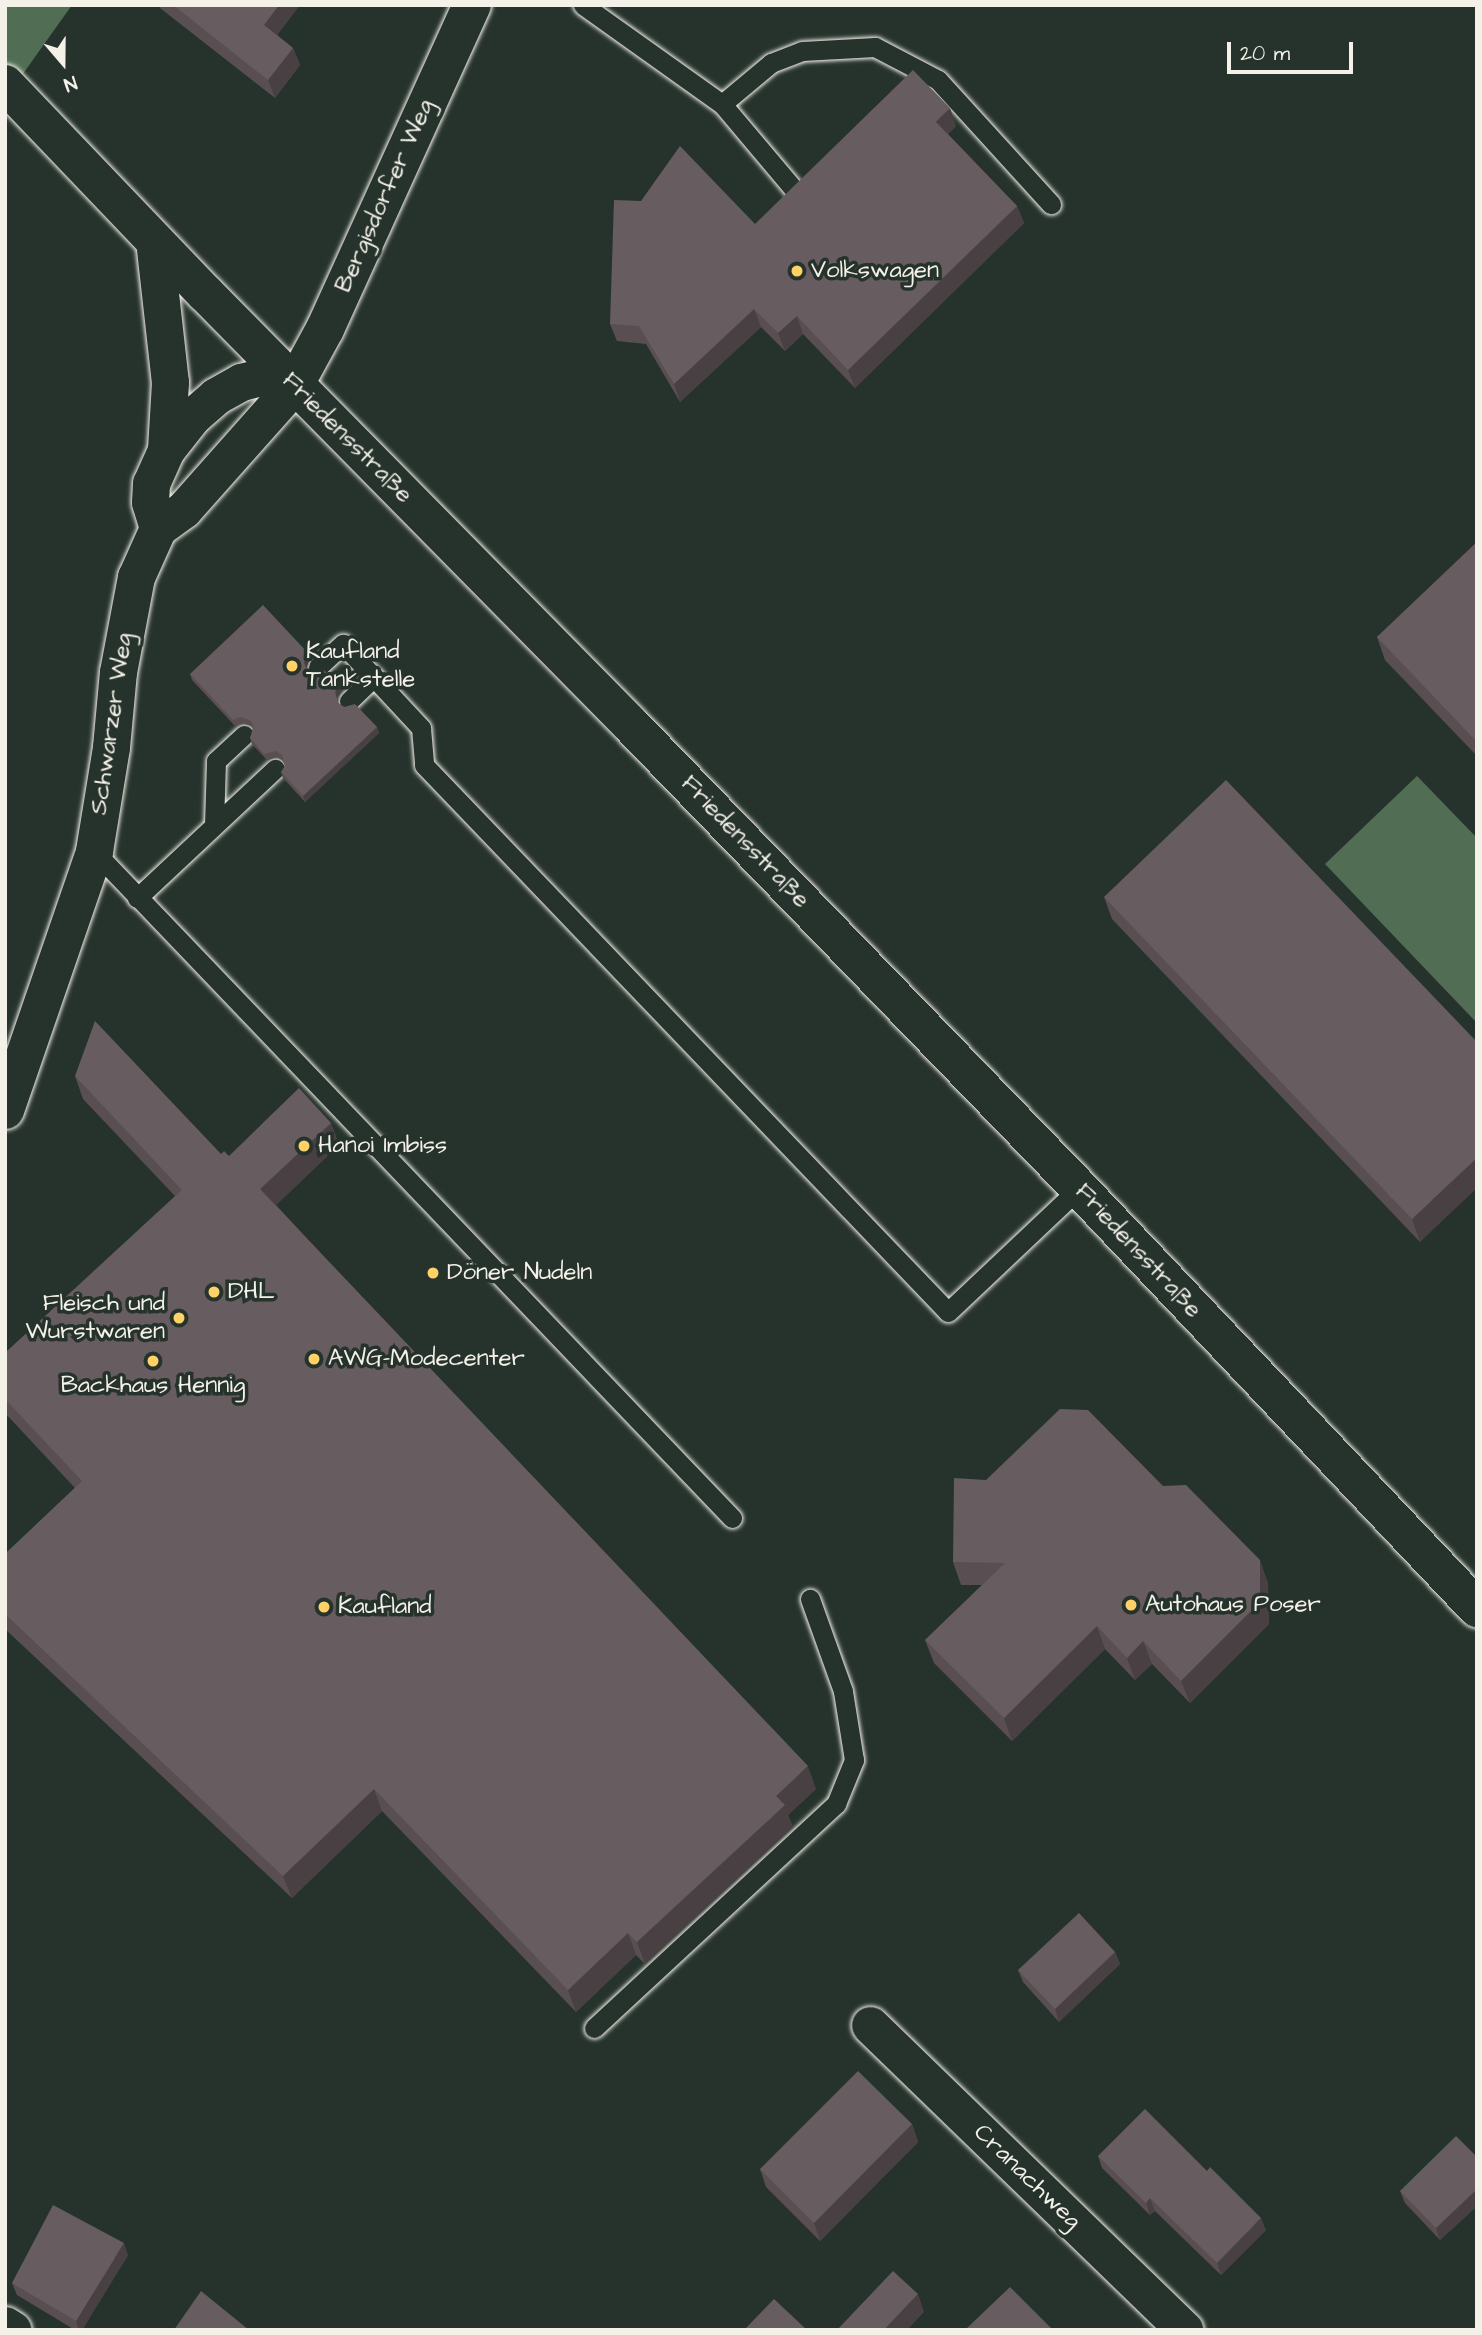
<!DOCTYPE html>
<html>
<head>
<meta charset="utf-8">
<style>
  body { margin:0 }
  #map { position:relative; width:1482px; height:2335px; overflow:hidden; background:#26332d; font-family:"Architects Daughter",sans-serif }
  div>[style] { position:absolute }
  [style*='--x'] { left:calc(var(--x)*1px); top:calc(var(--y)*1px); width:calc(var(--w)*1px); rotate:calc(var(--a)*1deg) }
  .green>* { inset:0; background:#516e55 }
  .roads { filter:drop-shadow(0 0 2px #f4f1e8) drop-shadow(0 0 2px #f4f1e8) }
  .lane>* { height:19px; margin:-9.5px; padding:0 9.5px; transform-origin:9.5px; border-radius:9.5px; background:#26332d }
  .street>* { height:37px; margin:-18.5px; padding:0 18.5px; transform-origin:18.5px; border-radius:18.5px; background:#26332d }
  .secondary>* { height:38px; margin:-19px; padding:0 19px; transform-origin:19px; border-radius:19px; background:#26332d }
  .wall>* { inset:0; background:#594f52 }
  .shaded-wall>* { inset:0; background:#484042 }
  .building>* { inset:0; background:#675c5f }
  .dots>* { width:19px; height:19px; translate:-50% -50%; box-sizing:border-box; border:4px solid #26332d; border-radius:50% }
  span { translate:-50% -50%; white-space:nowrap; text-align:center; line-height:1.15; -webkit-text-stroke:7px #26332d; paint-order:stroke }
  .street-label { font-size:24px; color:#f4f1e8 }
  .poi-label { font-size:24px; color:#f4f1e8 }
  .left { translate:0 -50%; text-align:left }
  .right { translate:-100% -50%; text-align:right }
  .frame { position:absolute; inset:0; border:7px solid #f4f1e8; pointer-events:none }
  .north { position:absolute; left:28px; top:28px; width:70px; height:70px; -webkit-text-stroke:5px #26332d; paint-order:stroke; rotate:160deg; font-size:19px; font-weight:700; line-height:28px; text-align:center; color:#f4f1e8 }
  .north::after { content:''; display:block; margin:auto; width:24px; height:32px; background:#f4f1e8; clip-path:polygon(50% 0,100% 100%,50% 72%,0 100%) }
  .scale { position:absolute; left:1227px; top:42px; width:126px; height:32px; box-sizing:border-box; border:4px solid #f4f1e8; border-top:0; padding-left:9px; font-size:21px; line-height:24px; white-space:nowrap; color:#f4f1e8; -webkit-text-stroke:5px #26332d; paint-order:stroke }
</style>
</head>
<body>
<div id="map">
  <div class="green">
    <div style="clip-path:polygon(5px 5px,72px 5px,5px 99px)"></div>
    <div style="clip-path:polygon(1417px 776px,1477px 838px,1477px 1023px,1325px 864px)"></div>
  </div>
  <div class="roads">
    <div class="lane">
      <div style="--x:583;--y:5;--w:171;--a:35.5"></div>
      <div style="--x:722;--y:104;--w:115;--a:49.9"></div>
      <div style="--x:722;--y:104;--w:64;--a:-39.9"></div>
      <div style="--x:771;--y:63;--w:33;--a:-21"></div>
      <div style="--x:802;--y:51;--w:73;--a:-3.1"></div>
      <div style="--x:875;--y:47;--w:71;--a:27.6"></div>
      <div style="--x:938;--y:80;--w:168;--a:47.7"></div>
      <div style="--x:318;--y:667;--w:34;--a:-43"></div>
      <div style="--x:343;--y:644;--w:115;--a:47.1"></div>
      <div style="--x:421;--y:728;--w:37;--a:85"></div>
      <div style="--x:424;--y:765;--w:757;--a:46.23"></div>
      <div style="--x:948;--y:1312;--w:180;--a:-43.4"></div>
      <div style="--x:349;--y:701;--w:35;--a:-44"></div>
      <div style="--x:214;--y:825;--w:64;--a:-88.2"></div>
      <div style="--x:216;--y:761;--w:38;--a:-43"></div>
      <div style="--x:94;--y:851;--w:923;--a:46.27"></div>
      <div style="--x:137;--y:898;--w:189;--a:-43.1"></div>
      <div style="--x:594;--y:2028;--w:330;--a:-42.8"></div>
      <div style="--x:836;--y:1804;--w:48;--a:-67.8"></div>
      <div style="--x:854;--y:1760;--w:70;--a:-99.1"></div>
      <div style="--x:843;--y:1691;--w:98;--a:-109.7"></div>
    </div>
    <div class="street">
      <div style="--x:154;--y:240;--w:143;--a:83.6"></div>
      <div style="--x:170;--y:382;--w:68;--a:93.4"></div>
      <div style="--x:5;--y:1110;--w:274;--a:-71"></div>
      <div style="--x:94;--y:851;--w:105;--a:-80.7"></div>
      <div style="--x:111;--y:747;--w:75;--a:-84.7"></div>
      <div style="--x:118;--y:672;--w:97;--a:-79.3"></div>
      <div style="--x:136;--y:577;--w:54;--a:-65.8"></div>
      <div style="--x:158;--y:528;--w:32;--a:-36"></div>
      <div style="--x:184;--y:509;--w:167;--a:-48.4"></div>
      <div style="--x:295;--y:384;--w:31;--a:-165"></div>
      <div style="--x:265;--y:376;--w:25;--a:166"></div>
      <div style="--x:241;--y:382;--w:29;--a:151"></div>
      <div style="--x:216;--y:396;--w:32;--a:139"></div>
      <div style="--x:192;--y:417;--w:42;--a:128.2"></div>
      <div style="--x:166;--y:450;--w:36;--a:114"></div>
      <div style="--x:151;--y:483;--w:19;--a:93"></div>
      <div style="--x:150;--y:502;--w:27;--a:73"></div>
      <div style="--x:870;--y:2025;--w:438;--a:44.1"></div>
      <div style="--x:5;--y:2325;--w:9;--a:32"></div>
    </div>
    <div class="secondary">
      <div style="--x:5;--y:84;--w:289;--a:46.3"></div>
      <div style="--x:205;--y:293;--w:605;--a:45.4"></div>
      <div style="--x:630;--y:724;--w:646;--a:45.94"></div>
      <div style="--x:1079;--y:1188;--w:579;--a:46.54"></div>
      <div style="--x:295;--y:384;--w:63;--a:-61.4"></div>
      <div style="--x:325;--y:329;--w:356;--a:-65.6"></div>
    </div>
  </div>
  <div class="wall">
    <div style="clip-path:polygon(159px 5px,300px 5px,277px 35px,293px 48px,300px 65px,275px 98px,160px 8px)"></div>
    <div style="clip-path:polygon(956px 126px,948px 134px,1017px 206px,1024px 223px,855px 388px,803px 334px,785px 351px,761px 327px,680px 402px,646px 344px,617px 341px,610px 324px,755px 224px)"></div>
    <div style="clip-path:polygon(1477px 542px,1477px 756px,1385px 660px,1377px 637px)"></div>
    <div style="clip-path:polygon(310px 658px,306px 668px,307px 670px,339px 686px,341px 692px,337px 698px,338px 703px,377px 727px,379px 733px,305px 802px,283px 778px,281px 772px,285px 766px,283px 761px,278px 757px,267px 760px,252px 744px,250px 738px,253px 728px,252px 726px,242px 723px,235px 726px,192px 680px,190px 674px)"></div>
    <div style="clip-path:polygon(1104px 897px,1477px 1042px,1420px 1242px,1112px 919px)"></div>
    <div style="clip-path:polygon(75px 1076px,221px 1154px,229px 1156px,331px 1123px,339px 1145px,276px 1205px,816px 1789px,788px 1815px,793px 1827px,645px 1964px,636px 1955px,576px 2012px,382px 1811px,292px 1898px,5px 1629px,5px 1554px,75px 1488px,5px 1413px,5px 1353px,175px 1196px,83px 1099px)"></div>
    <div style="clip-path:polygon(986px 1480px,1163px 1486px,1268px 1583px,1269px 1624px,1190px 1703px,1152px 1664px,1135px 1680px,1105px 1649px,1012px 1741px,934px 1663px,925px 1640px,982px 1585px,961px 1585px,953px 1562px)"></div>
    <div style="clip-path:polygon(1115px 1952px,1120px 1964px,1059px 2022px,1023px 1982px,1018px 1970px)"></div>
    <div style="clip-path:polygon(912px 2124px,918px 2142px,820px 2241px,766px 2187px,760px 2169px)"></div>
    <div style="clip-path:polygon(1098px 2156px,1266px 2230px,1221px 2275px,1155px 2211px,1150px 2215px,1102px 2168px)"></div>
    <div style="clip-path:polygon(1477px 2157px,1477px 2206px,1440px 2240px,1405px 2203px,1400px 2191px)"></div>
    <div style="clip-path:polygon(128px 2255px,82px 2330px,75px 2330px,17px 2295px,12px 2283px)"></div>
  </div>
  <div class="shaded-wall">
    <div style="clip-path:polygon(279px 5px,300px 5px,271px 42px,264px 25px)"></div>
    <div style="clip-path:polygon(293px 48px,300px 65px,275px 98px,268px 80px)"></div>
    <div style="clip-path:polygon(950px 108px,956px 126px,943px 139px,936px 122px)"></div>
    <div style="clip-path:polygon(1017px 206px,1024px 223px,855px 388px,848px 370px)"></div>
    <div style="clip-path:polygon(754px 309px,761px 327px,680px 402px,674px 384px)"></div>
    <div style="clip-path:polygon(797px 316px,803px 334px,785px 351px,778px 333px)"></div>
    <div style="clip-path:polygon(307px 652px,310px 658px,306px 669px,304px 663px)"></div>
    <div style="clip-path:polygon(339px 686px,341px 692px,337px 698px,340px 709px,335px 692px)"></div>
    <div style="clip-path:polygon(377px 727px,379px 733px,305px 802px,303px 796px)"></div>
    <div style="clip-path:polygon(331px 1123px,339px 1145px,269px 1212px,260px 1189px)"></div>
    <div style="clip-path:polygon(1477px 1158px,1477px 1188px,1420px 1242px,1412px 1219px)"></div>
    <div style="clip-path:polygon(1260px 1560px,1268px 1583px,1269px 1624px,1190px 1703px,1181px 1681px)"></div>
    <div style="clip-path:polygon(1097px 1626px,1105px 1649px,1012px 1741px,1004px 1718px)"></div>
    <div style="clip-path:polygon(1143px 1641px,1152px 1664px,1135px 1680px,1127px 1658px)"></div>
    <div style="clip-path:polygon(808px 1766px,816px 1789px,788px 1815px,793px 1827px,645px 1964px,637px 1942px,776px 1796px)"></div>
    <div style="clip-path:polygon(374px 1789px,382px 1811px,292px 1898px,283px 1876px)"></div>
    <div style="clip-path:polygon(628px 1933px,636px 1955px,576px 2012px,568px 1990px)"></div>
    <div style="clip-path:polygon(1115px 1952px,1120px 1964px,1059px 2022px,1055px 2009px)"></div>
    <div style="clip-path:polygon(912px 2124px,918px 2142px,820px 2241px,814px 2223px)"></div>
    <div style="clip-path:polygon(1477px 2189px,1477px 2206px,1440px 2240px,1436px 2228px)"></div>
    <div style="clip-path:polygon(1150px 2198px,1155px 2211px,1150px 2215px,1146px 2203px)"></div>
    <div style="clip-path:polygon(1261px 2218px,1266px 2230px,1221px 2275px,1217px 2263px)"></div>
    <div style="clip-path:polygon(124px 2243px,128px 2255px,82px 2330px,79px 2330px,76px 2321px)"></div>
    <div style="clip-path:polygon(918px 2294px,924px 2312px,907px 2330px,884px 2330px)"></div>
  </div>
  <div class="building">
    <div style="clip-path:polygon(173px 5px,279px 5px,264px 25px,293px 48px,268px 80px)"></div>
    <div style="clip-path:polygon(913px 70px,950px 108px,936px 122px,1017px 206px,848px 370px,797px 316px,778px 333px,754px 309px,674px 384px,639px 326px,610px 324px,614px 200px,641px 201px,680px 146px,755px 224px)"></div>
    <div style="clip-path:polygon(1477px 542px,1477px 742px,1377px 637px)"></div>
    <div style="clip-path:polygon(263px 605px,307px 652px,304px 663px,307px 670px,318px 673px,324px 670px,339px 686px,335px 692px,338px 703px,344px 707px,355px 704px,377px 727px,303px 796px,281px 772px,285px 766px,282px 755px,276px 751px,264px 754px,250px 738px,254px 727px,250px 720px,240px 717px,233px 720px,190px 674px)"></div>
    <div style="clip-path:polygon(1226px 780px,1477px 1042px,1477px 1158px,1412px 1219px,1104px 897px)"></div>
    <div style="clip-path:polygon(95px 1021px,221px 1154px,224px 1151px,229px 1156px,299px 1088px,331px 1123px,260px 1189px,808px 1766px,776px 1796px,785px 1805px,637px 1942px,628px 1933px,568px 1990px,374px 1789px,283px 1876px,5px 1614px,5px 1554px,82px 1481px,5px 1399px,5px 1353px,182px 1190px,75px 1076px)"></div>
    <div style="clip-path:polygon(1060px 1409px,1088px 1410px,1163px 1486px,1186px 1485px,1260px 1560px,1260px 1602px,1181px 1681px,1143px 1641px,1127px 1658px,1097px 1626px,1004px 1718px,925px 1640px,1005px 1563px,953px 1562px,954px 1478px,986px 1480px)"></div>
    <div style="clip-path:polygon(1079px 1913px,1115px 1952px,1055px 2009px,1018px 1970px)"></div>
    <div style="clip-path:polygon(858px 2071px,912px 2124px,814px 2223px,760px 2169px)"></div>
    <div style="clip-path:polygon(1145px 2109px,1207px 2171px,1210px 2167px,1261px 2218px,1217px 2263px,1150px 2198px,1146px 2203px,1098px 2156px)"></div>
    <div style="clip-path:polygon(1456px 2136px,1477px 2157px,1477px 2189px,1436px 2228px,1400px 2191px)"></div>
    <div style="clip-path:polygon(53px 2205px,124px 2243px,76px 2321px,12px 2283px)"></div>
    <div style="clip-path:polygon(893px 2271px,918px 2294px,884px 2330px,837px 2330px)"></div>
    <div style="clip-path:polygon(1010px 2287px,1053px 2330px,965px 2330px)"></div>
    <div style="clip-path:polygon(201px 2291px,249px 2330px,174px 2330px)"></div>
    <div style="clip-path:polygon(774px 2299px,807px 2330px,744px 2330px)"></div>
  </div>
  <div class="dots">
    <div style="left:797px;top:271px;background:#ffd166"></div>
    <div style="left:292px;top:666px;background:#ffd166"></div>
    <div style="left:304px;top:1146px;background:#ffd166"></div>
    <div style="left:433px;top:1273px;background:#ffd166"></div>
    <div style="left:214px;top:1292px;background:#ffd166"></div>
    <div style="left:179px;top:1318px;background:#ffd166"></div>
    <div style="left:314px;top:1359px;background:#ffd166"></div>
    <div style="left:153px;top:1361px;background:#ffd166"></div>
    <div style="left:1131px;top:1605px;background:#ffd166"></div>
    <div style="left:324px;top:1607px;background:#ffd166"></div>
  </div>
  <div class="street-label">
    <span style="left:385px;top:196px;rotate:-66deg">Bergisdorfer Weg</span>
    <span style="left:347px;top:438px;rotate:45deg">Friedensstraße</span>
    <span style="left:112px;top:724px;rotate:-82deg">Schwarzer Weg</span>
    <span style="left:745px;top:842px;rotate:46deg">Friedensstraße</span>
    <span style="left:1138px;top:1251px;rotate:47deg">Friedensstraße</span>
    <span style="left:1027px;top:2177px;rotate:44deg">Cranachweg</span>
  </div>
  <div class="poi-label">
    <span class="left" style="left:811px;top:271px">Volkswagen</span>
    <span class="left" style="left:306px;top:666px">Kaufland<br>Tankstelle</span>
    <span class="left" style="left:318px;top:1146px">Hanoi Imbiss</span>
    <span class="left" style="left:447px;top:1273px">Döner Nudeln</span>
    <span class="left" style="left:228px;top:1292px">DHL</span>
    <span class="right" style="left:165px;top:1318px">Fleisch und<br>Wurstwaren</span>
    <span class="left" style="left:328px;top:1359px">AWG-Modecenter</span>
    <span style="left:153px;top:1386px">Backhaus Hennig</span>
    <span class="left" style="left:1145px;top:1605px">Autohaus Poser</span>
    <span class="left" style="left:338px;top:1607px">Kaufland</span>
  </div>
  <div class="frame"></div>
  <div class="north">N</div>
  <div class="scale">20 m</div>
</div>
</body>
</html>
